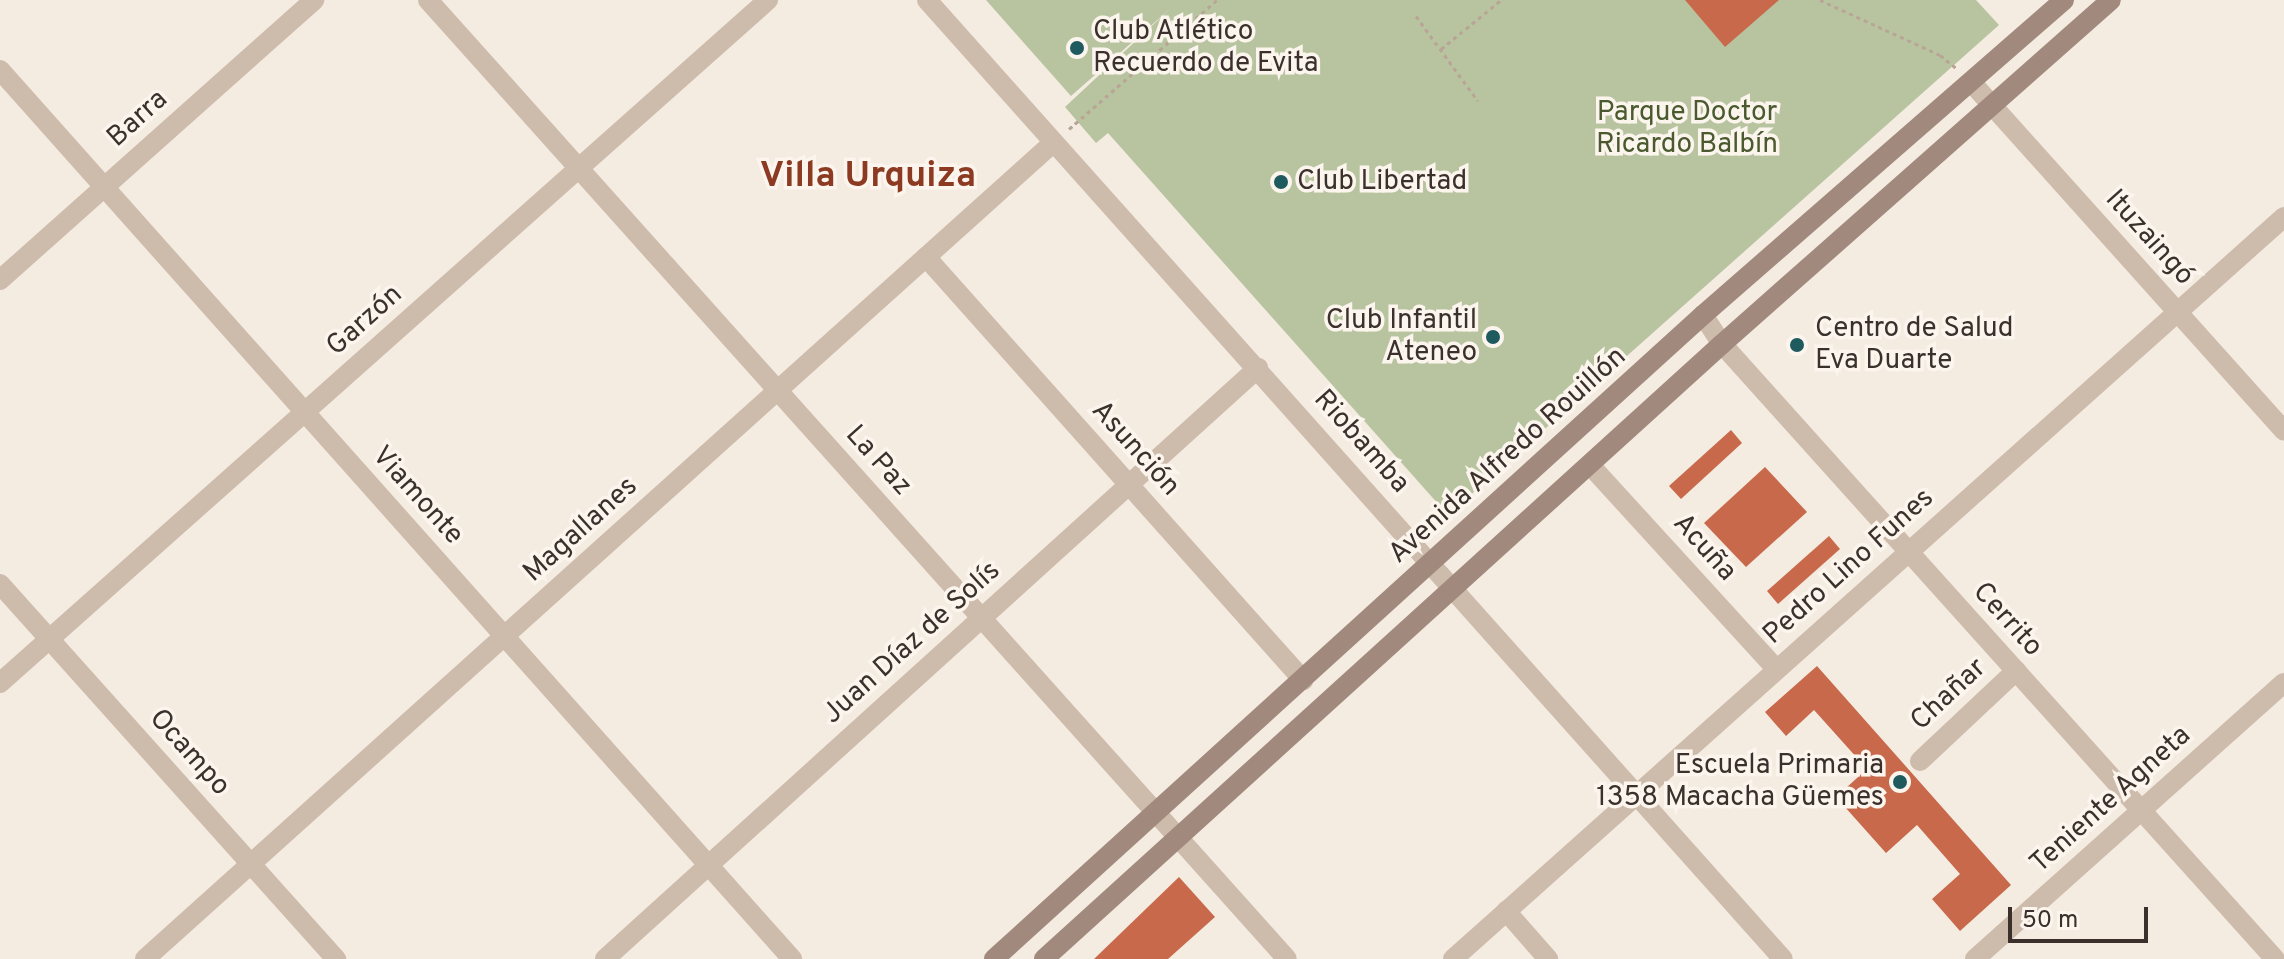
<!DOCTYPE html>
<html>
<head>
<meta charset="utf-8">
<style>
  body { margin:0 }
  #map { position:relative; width:2284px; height:959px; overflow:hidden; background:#f4ebe1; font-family:Overpass,sans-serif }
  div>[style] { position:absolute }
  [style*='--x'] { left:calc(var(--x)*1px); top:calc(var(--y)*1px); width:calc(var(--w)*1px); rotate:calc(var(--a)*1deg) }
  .green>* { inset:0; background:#b8c4a0 }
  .building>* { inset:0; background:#c8694b }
  .path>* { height:3px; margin-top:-1.5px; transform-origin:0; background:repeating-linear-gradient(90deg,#b9a596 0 4px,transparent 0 8px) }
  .street>* { height:20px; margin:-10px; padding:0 10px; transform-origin:10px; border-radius:10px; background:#cdbbac }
  .secondary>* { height:20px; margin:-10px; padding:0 10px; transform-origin:10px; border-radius:10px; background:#a18a7d }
  .dots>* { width:22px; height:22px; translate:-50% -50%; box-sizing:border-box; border:4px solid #fbf5ee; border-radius:50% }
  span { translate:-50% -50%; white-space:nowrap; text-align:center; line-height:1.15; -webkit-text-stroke:7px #fbf5ee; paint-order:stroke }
  .poi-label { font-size:28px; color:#3b302b }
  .left { translate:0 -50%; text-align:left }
  .right { translate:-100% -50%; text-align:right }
  .park-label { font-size:28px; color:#4a5a2e }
  .street-label { font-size:28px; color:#3b302b }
  .district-label { font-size:36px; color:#8c3b22; font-weight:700 }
  .scale { position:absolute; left:2008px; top:907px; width:140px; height:36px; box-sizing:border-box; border:4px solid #3b302b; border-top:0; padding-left:10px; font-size:24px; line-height:28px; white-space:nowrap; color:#3b302b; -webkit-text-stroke:6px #fbf5ee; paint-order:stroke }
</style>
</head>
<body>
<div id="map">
  <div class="green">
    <div style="clip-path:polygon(986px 0,1976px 0,1999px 25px,1448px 515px,1108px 133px,1096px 143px,1065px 107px,1171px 8px,1071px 96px)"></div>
  </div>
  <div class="building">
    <div style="clip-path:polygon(1685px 0,1779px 0,1725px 47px)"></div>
    <div style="clip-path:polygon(1731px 430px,1742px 443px,1681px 499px,1669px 486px)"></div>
    <div style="clip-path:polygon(1765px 467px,1807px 512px,1746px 567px,1704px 523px)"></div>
    <div style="clip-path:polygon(1829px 536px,1840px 549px,1778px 604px,1767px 591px)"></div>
    <div style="clip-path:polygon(1817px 666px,2011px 885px,1960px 931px,1932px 899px,1960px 874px,1917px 825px,1886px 853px,1836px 797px,1867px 769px,1814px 710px,1786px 736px,1765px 712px)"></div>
    <div style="clip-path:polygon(1179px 877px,1215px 917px,1168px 959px,1094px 959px)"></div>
  </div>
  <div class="path">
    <div style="--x:1820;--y:0;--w:132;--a:24.6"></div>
    <div style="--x:1940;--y:55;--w:21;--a:39"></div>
    <div style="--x:1416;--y:16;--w:105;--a:53.9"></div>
    <div style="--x:1441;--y:49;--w:77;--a:-39.2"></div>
    <div style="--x:1069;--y:129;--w:196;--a:-41.1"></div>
  </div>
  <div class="street">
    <div style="--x:428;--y:0;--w:1287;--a:48.15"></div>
    <div style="--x:927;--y:0;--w:1285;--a:48.25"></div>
    <div style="--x:0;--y:70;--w:1191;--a:48.3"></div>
    <div style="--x:1972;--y:83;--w:467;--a:48.1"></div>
    <div style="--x:926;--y:257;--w:567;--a:48.29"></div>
    <div style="--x:0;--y:280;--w:421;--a:-41.7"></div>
    <div style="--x:1703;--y:315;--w:35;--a:57"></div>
    <div style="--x:1722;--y:344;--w:827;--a:48.04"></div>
    <div style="--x:1590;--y:465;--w:276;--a:47.6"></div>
    <div style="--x:0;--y:584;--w:504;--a:48.14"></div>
    <div style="--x:0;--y:683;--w:1028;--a:-41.65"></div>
    <div style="--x:1920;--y:761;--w:132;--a:-43.2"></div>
    <div style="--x:1506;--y:911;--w:64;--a:48.8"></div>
    <div style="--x:145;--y:959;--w:1222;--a:-41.95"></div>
    <div style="--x:605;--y:959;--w:881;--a:-42.15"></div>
    <div style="--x:1453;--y:959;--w:1114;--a:-41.76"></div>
    <div style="--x:1975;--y:959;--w:414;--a:-41.8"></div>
  </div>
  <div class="secondary">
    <div style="--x:994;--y:959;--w:958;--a:-42.25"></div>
    <div style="--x:1703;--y:315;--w:479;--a:-41.1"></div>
    <div style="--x:1044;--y:959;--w:915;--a:-42.21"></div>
    <div style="--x:1722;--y:344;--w:519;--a:-41.49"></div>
  </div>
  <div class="dots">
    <div style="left:1077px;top:48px;background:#1f5a5e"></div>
    <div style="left:1281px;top:182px;background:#1f5a5e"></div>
    <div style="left:1493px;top:337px;background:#1f5a5e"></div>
    <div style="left:1797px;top:345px;background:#1f5a5e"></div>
    <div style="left:1900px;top:782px;background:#1f5a5e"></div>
  </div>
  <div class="poi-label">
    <span class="left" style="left:1093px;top:48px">Club Atlético<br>Recuerdo de Evita</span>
    <span class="left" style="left:1297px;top:182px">Club Libertad</span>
    <span class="right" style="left:1477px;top:337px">Club Infantil<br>Ateneo</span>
    <span class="left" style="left:1815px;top:345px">Centro de Salud<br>Eva Duarte</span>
    <span class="right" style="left:1884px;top:782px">Escuela Primaria<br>1358 Macacha Güemes</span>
  </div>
  <div class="park-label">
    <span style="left:1687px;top:129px">Parque Doctor<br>Ricardo Balbín</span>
  </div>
  <div class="street-label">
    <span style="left:138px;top:119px;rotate:-42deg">Barra</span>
    <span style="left:2149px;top:238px;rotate:48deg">Ituzaingó</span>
    <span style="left:365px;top:321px;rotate:-42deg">Garzón</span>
    <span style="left:1361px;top:442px;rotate:48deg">Riobamba</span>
    <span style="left:1135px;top:449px;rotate:48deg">Asunción</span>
    <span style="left:1508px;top:456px;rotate:-42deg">Avenida Alfredo Rouillón</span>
    <span style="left:878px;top:461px;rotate:48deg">La Paz</span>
    <span style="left:417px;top:496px;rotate:48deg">Viamonte</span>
    <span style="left:581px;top:530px;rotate:-42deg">Magallanes</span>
    <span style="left:1704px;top:548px;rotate:48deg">Acuña</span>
    <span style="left:1849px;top:567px;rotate:-42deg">Pedro Lino Funes</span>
    <span style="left:2007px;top:620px;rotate:48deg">Cerrito</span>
    <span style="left:912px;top:643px;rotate:-42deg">Juan Díaz de Solís</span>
    <span style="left:1949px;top:695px;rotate:-43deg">Chañar</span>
    <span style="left:189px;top:753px;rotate:48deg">Ocampo</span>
    <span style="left:2111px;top:800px;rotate:-42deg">Teniente Agneta</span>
  </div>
  <div class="district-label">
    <span style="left:868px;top:178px">Villa Urquiza</span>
  </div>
  <div class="scale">50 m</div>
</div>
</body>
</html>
